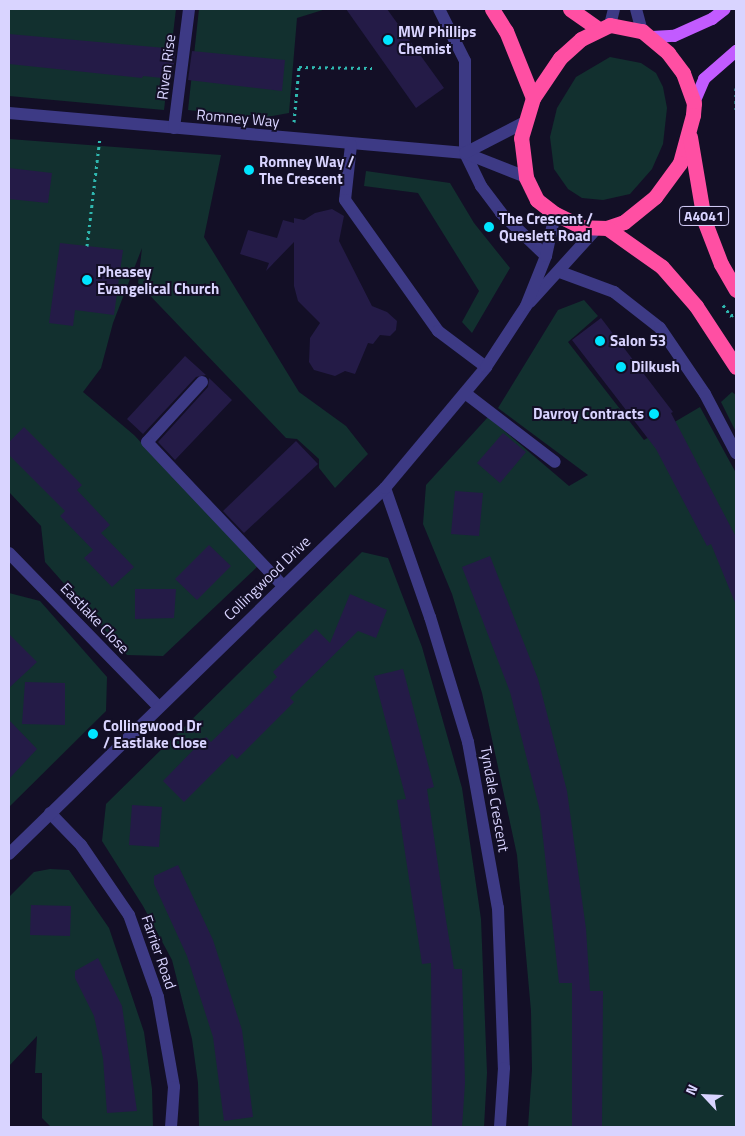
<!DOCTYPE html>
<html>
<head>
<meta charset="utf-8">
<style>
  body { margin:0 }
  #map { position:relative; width:745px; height:1136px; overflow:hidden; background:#130f26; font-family:"Titillium Web",sans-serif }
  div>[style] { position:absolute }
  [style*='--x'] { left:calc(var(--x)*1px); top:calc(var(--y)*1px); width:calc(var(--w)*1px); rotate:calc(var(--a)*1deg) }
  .green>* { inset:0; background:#12302f }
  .building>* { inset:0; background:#241b47 }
  .path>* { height:3px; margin-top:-1.5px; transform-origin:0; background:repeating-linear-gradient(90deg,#2fb8b0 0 2.5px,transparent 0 6.5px) }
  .minor>* { height:12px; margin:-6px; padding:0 6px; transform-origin:6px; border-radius:6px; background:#3d3a85 }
  .major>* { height:12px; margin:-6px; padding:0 6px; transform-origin:6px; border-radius:6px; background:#c25bff }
  .highway>* { height:15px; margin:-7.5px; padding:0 7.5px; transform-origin:7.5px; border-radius:7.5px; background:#ff4fa3 }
  .dots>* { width:14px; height:14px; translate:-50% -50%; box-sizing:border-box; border:2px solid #130f26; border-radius:50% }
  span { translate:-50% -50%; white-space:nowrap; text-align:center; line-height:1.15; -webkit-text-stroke:4px #130f26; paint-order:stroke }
  .shield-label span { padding:1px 4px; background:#130f26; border:1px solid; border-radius:4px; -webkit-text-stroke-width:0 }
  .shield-label { font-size:14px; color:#d9d4ff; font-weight:700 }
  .poi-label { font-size:15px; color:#d9d4ff; font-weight:700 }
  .left { translate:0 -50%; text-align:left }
  .right { translate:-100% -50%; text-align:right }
  .street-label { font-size:15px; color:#d9d4ff }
  .frame { position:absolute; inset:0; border:10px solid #d9d4ff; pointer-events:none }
  .north { position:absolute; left:680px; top:1071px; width:50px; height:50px; -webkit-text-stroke:4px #130f26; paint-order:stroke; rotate:295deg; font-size:14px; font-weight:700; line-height:20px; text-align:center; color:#d9d4ff }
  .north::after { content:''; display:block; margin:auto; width:18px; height:22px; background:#d9d4ff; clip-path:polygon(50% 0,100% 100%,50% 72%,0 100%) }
</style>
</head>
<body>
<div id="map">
  <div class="green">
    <div style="clip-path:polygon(9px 9px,176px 9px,164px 110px,9px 96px)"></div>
    <div style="clip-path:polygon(199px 9px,326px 9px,297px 18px,289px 113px,261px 118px,188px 110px)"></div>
    <div style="clip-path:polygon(610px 57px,641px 63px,656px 73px,663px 87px,667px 108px,663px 144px,652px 169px,630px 194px,603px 200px,582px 198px,568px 189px,554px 169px,550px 137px,557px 108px,576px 77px)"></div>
    <div style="clip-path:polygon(9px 139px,221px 155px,204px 237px,299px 392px,346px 426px,368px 454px,335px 488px,319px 468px,319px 459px,297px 439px,286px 438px,138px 283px,142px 248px,113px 323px,101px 368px,83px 392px,134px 435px,258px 566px,163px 656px,127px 655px,45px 562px,41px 526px,9px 492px)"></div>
    <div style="clip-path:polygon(366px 171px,450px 183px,474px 223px,510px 268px,472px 333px,462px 322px,479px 291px,418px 193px,364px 186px)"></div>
    <div style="clip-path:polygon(584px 300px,598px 316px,568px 342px,644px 440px,700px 407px,736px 473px,736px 1127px,528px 1127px,532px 1070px,531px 1011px,517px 855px,482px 693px,452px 594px,423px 524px,426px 485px,488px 417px,569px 486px,588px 475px,498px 408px,558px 310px)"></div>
    <div style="clip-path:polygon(732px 392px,736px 395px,736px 432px,721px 402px)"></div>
    <div style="clip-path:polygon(362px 552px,388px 558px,422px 647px,462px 788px,481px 919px,487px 1073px,484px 1127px,199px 1127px,198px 1083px,192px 1039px,172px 960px,143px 906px,102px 841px,106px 804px)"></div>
    <div style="clip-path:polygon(9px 593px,40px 601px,107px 677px,106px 711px,9px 807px)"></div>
    <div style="clip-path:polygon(50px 869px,69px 870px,109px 928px,144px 1032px,152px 1089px,153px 1127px,51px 1127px,42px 1118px,42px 1073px,35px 1073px,37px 1036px,9px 1066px,9px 897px,34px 872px)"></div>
  </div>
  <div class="building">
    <div style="clip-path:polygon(346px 9px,387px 9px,444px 88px,416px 108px)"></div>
    <div style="clip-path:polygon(9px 34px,176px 49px,172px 79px,143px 76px,142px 78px,9px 64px)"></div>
    <div style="clip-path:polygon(192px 51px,285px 60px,282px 91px,188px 80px)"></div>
    <div style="clip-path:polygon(9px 168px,52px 173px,48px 203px,9px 199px)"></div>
    <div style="clip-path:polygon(332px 209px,344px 216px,339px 241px,372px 306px,387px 312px,397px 321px,396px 330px,390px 336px,380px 335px,373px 344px,368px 343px,355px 374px,345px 371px,335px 376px,314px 370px,309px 362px,310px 338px,320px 323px,298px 301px,294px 286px,294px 242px,266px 271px,269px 263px,240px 254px,248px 230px,277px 238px,283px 220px,294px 223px,294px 218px,304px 220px,315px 213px)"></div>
    <div style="clip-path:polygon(60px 243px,123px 250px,114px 315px,75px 310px,73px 326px,49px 323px)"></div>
    <div style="clip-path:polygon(601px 318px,673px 412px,671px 413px,736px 537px,736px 605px,711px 544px,707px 546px,656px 449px,572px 340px)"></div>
    <div style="clip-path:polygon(185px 356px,206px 375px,196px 377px,143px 434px,127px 419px)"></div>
    <div style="clip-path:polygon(209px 378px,232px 400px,175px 460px,158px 442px,208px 387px)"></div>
    <div style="clip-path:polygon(24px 427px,82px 485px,77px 490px,110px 525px,101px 533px,134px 567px,112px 587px,84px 558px,93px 550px,60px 516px,65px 511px,9px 455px,9px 442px)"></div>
    <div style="clip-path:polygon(503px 433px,526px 452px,500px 483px,477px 463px)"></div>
    <div style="clip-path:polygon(296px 441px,318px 464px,244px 533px,223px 511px)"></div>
    <div style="clip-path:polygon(455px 491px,483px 493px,479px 536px,451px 534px)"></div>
    <div style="clip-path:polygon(209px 545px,231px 566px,197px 600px,175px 579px)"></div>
    <div style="clip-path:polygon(490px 556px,538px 679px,567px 791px,586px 929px,590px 991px,603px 991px,602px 1127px,572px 1127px,572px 983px,559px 983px,540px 811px,510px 692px,462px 567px)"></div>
    <div style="clip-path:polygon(135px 589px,176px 589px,174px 618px,135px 619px)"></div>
    <div style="clip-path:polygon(350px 594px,387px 610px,376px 638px,358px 631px,290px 698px,294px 702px,237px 759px,232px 754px,184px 802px,163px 781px,206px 737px,211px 742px,245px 709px,277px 677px,273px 672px,316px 629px,330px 643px)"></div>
    <div style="clip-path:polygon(9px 634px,37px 662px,9px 688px)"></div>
    <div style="clip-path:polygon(403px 669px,434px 787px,427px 789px,446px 920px,454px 969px,462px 969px,465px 1083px,462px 1127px,432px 1127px,431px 963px,422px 964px,397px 800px,406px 799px,374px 676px)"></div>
    <div style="clip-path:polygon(25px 682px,65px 683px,65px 725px,22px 724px)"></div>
    <div style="clip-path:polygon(9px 720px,37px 749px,9px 779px)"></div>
    <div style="clip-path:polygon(132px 805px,162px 807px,159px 847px,129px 845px)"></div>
    <div style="clip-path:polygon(178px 865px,213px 940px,242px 1030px,253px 1117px,224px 1121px,213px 1037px,187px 956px,154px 884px,154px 876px)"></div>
    <div style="clip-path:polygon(31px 905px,71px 906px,70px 936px,30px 935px)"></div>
    <div style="clip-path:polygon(98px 958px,122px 1006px,137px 1111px,107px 1113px,103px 1058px,94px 1016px,75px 978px,75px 971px)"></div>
  </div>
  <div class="path">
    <div style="--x:736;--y:88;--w:23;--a:90"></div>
    <div style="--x:294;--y:122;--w:55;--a:-84.8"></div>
    <div style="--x:299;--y:67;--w:73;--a:0.8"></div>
    <div style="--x:87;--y:246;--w:110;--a:-83.2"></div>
    <div style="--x:723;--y:305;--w:14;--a:54"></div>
    <div style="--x:731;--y:316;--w:6;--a:-39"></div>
  </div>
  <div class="minor">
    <div style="--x:439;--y:9;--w:58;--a:63.4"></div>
    <div style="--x:465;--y:61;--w:92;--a:90"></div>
    <div style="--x:465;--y:153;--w:37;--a:64"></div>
    <div style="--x:481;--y:186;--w:34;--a:53"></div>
    <div style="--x:501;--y:213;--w:62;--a:43.7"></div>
    <div style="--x:636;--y:9;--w:23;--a:75"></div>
    <div style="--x:610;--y:25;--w:16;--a:-76"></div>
    <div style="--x:9;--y:113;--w:458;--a:5"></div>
    <div style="--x:465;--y:153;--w:66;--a:21.5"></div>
    <div style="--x:174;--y:128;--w:120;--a:-82.8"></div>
    <div style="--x:351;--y:145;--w:55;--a:96.2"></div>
    <div style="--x:345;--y:200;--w:161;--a:54.6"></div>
    <div style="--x:438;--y:331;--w:60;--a:36.9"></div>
    <div style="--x:465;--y:153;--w:68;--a:-27.3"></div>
    <div style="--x:560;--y:272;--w:58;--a:20.3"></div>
    <div style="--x:614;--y:292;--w:58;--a:38"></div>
    <div style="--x:660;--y:328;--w:80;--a:55.7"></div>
    <div style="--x:705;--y:394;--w:67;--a:62.3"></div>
    <div style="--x:530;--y:302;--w:100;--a:-47.8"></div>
    <div style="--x:202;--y:382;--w:81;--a:132.5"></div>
    <div style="--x:147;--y:442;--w:197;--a:46.6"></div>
    <div style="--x:465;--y:393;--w:113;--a:37.5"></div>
    <div style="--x:385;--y:488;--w:137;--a:70.8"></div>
    <div style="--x:430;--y:617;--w:131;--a:73.1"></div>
    <div style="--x:468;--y:742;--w:169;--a:79.8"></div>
    <div style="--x:498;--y:908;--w:160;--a:87.9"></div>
    <div style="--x:504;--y:1068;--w:59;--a:93.9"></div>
    <div style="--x:9;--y:553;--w:215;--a:45.8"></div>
    <div style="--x:50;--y:813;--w:45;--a:45.9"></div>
    <div style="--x:81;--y:845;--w:85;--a:55.6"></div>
    <div style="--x:129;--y:915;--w:87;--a:70.5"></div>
    <div style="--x:158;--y:997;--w:91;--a:79.9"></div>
    <div style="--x:174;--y:1087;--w:40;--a:94.3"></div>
    <div style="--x:9;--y:854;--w:525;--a:-44.23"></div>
    <div style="--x:385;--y:488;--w:158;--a:-50.1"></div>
    <div style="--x:486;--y:367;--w:73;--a:-56.7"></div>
    <div style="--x:526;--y:306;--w:54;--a:-68.2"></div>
    <div style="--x:546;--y:256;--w:43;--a:-77.9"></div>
  </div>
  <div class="major">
    <div style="--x:652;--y:37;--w:22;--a:-3"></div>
    <div style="--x:674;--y:36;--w:42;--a:-24.1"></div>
    <div style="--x:712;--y:19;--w:16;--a:-38"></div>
    <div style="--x:694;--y:103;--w:26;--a:-67"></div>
    <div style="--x:704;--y:79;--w:43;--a:-41.2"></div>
  </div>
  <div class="highway">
    <div style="--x:492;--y:9;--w:26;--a:58"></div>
    <div style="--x:506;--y:31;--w:72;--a:68.1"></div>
    <div style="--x:570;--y:9;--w:35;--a:35"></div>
    <div style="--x:610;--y:25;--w:33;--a:11"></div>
    <div style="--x:642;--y:31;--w:34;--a:40"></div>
    <div style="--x:668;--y:53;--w:25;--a:53"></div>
    <div style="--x:683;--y:73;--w:32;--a:70"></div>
    <div style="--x:694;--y:103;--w:12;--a:95"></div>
    <div style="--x:693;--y:115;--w:50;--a:105.2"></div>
    <div style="--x:680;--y:163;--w:42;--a:126.3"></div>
    <div style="--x:655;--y:197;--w:40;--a:141"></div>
    <div style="--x:624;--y:222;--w:18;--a:161"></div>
    <div style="--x:607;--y:228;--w:25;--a:-178"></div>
    <div style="--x:582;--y:227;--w:30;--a:-154"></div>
    <div style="--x:555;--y:214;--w:23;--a:-142"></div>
    <div style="--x:537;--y:200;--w:25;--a:-116"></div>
    <div style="--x:526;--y:177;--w:39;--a:-97"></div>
    <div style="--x:521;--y:138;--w:42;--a:-73.3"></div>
    <div style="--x:533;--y:98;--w:48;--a:-56"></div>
    <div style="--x:560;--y:58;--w:28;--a:-42"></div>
    <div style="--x:581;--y:39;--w:32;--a:-26"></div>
    <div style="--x:690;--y:137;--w:84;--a:80.4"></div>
    <div style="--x:704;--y:220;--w:47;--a:68.9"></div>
    <div style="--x:721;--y:264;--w:30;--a:60"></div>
    <div style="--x:607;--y:228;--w:67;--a:35.3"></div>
    <div style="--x:662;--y:267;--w:52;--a:48.9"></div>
    <div style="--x:696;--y:306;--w:73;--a:56.7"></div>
  </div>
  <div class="dots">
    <div style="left:388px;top:40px;background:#00e5ff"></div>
    <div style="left:249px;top:170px;background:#00e5ff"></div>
    <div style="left:489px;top:227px;background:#00e5ff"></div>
    <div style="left:87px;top:280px;background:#00e5ff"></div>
    <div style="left:600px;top:341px;background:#00e5ff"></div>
    <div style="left:621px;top:367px;background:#00e5ff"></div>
    <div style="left:654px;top:414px;background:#00e5ff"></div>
    <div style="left:93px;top:734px;background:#00e5ff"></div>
  </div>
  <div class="shield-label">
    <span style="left:704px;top:216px">A4041</span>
  </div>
  <div class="poi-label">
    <span class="left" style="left:398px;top:40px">MW Phillips<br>Chemist</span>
    <span class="left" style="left:259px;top:170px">Romney Way /<br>The Crescent</span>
    <span class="left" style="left:499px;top:227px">The Crescent /<br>Queslett Road</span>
    <span class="left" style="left:97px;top:280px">Pheasey<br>Evangelical Church</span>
    <span class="left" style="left:610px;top:341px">Salon 53</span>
    <span class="left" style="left:631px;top:367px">Dilkush</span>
    <span class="right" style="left:644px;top:414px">Davroy Contracts</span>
    <span class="left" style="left:103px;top:734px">Collingwood Dr<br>/ Eastlake Close</span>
  </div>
  <div class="street-label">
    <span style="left:166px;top:67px;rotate:-83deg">Riven Rise</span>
    <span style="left:238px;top:118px;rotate:5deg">Romney Way</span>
    <span style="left:267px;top:578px;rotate:-44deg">Collingwood Drive</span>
    <span style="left:95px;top:618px;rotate:46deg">Eastlake Close</span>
    <span style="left:495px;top:799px;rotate:80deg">Tyndale Crescent</span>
    <span style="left:159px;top:952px;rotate:71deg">Farrier Road</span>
  </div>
  <div class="frame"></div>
  <div class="north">N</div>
</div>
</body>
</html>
